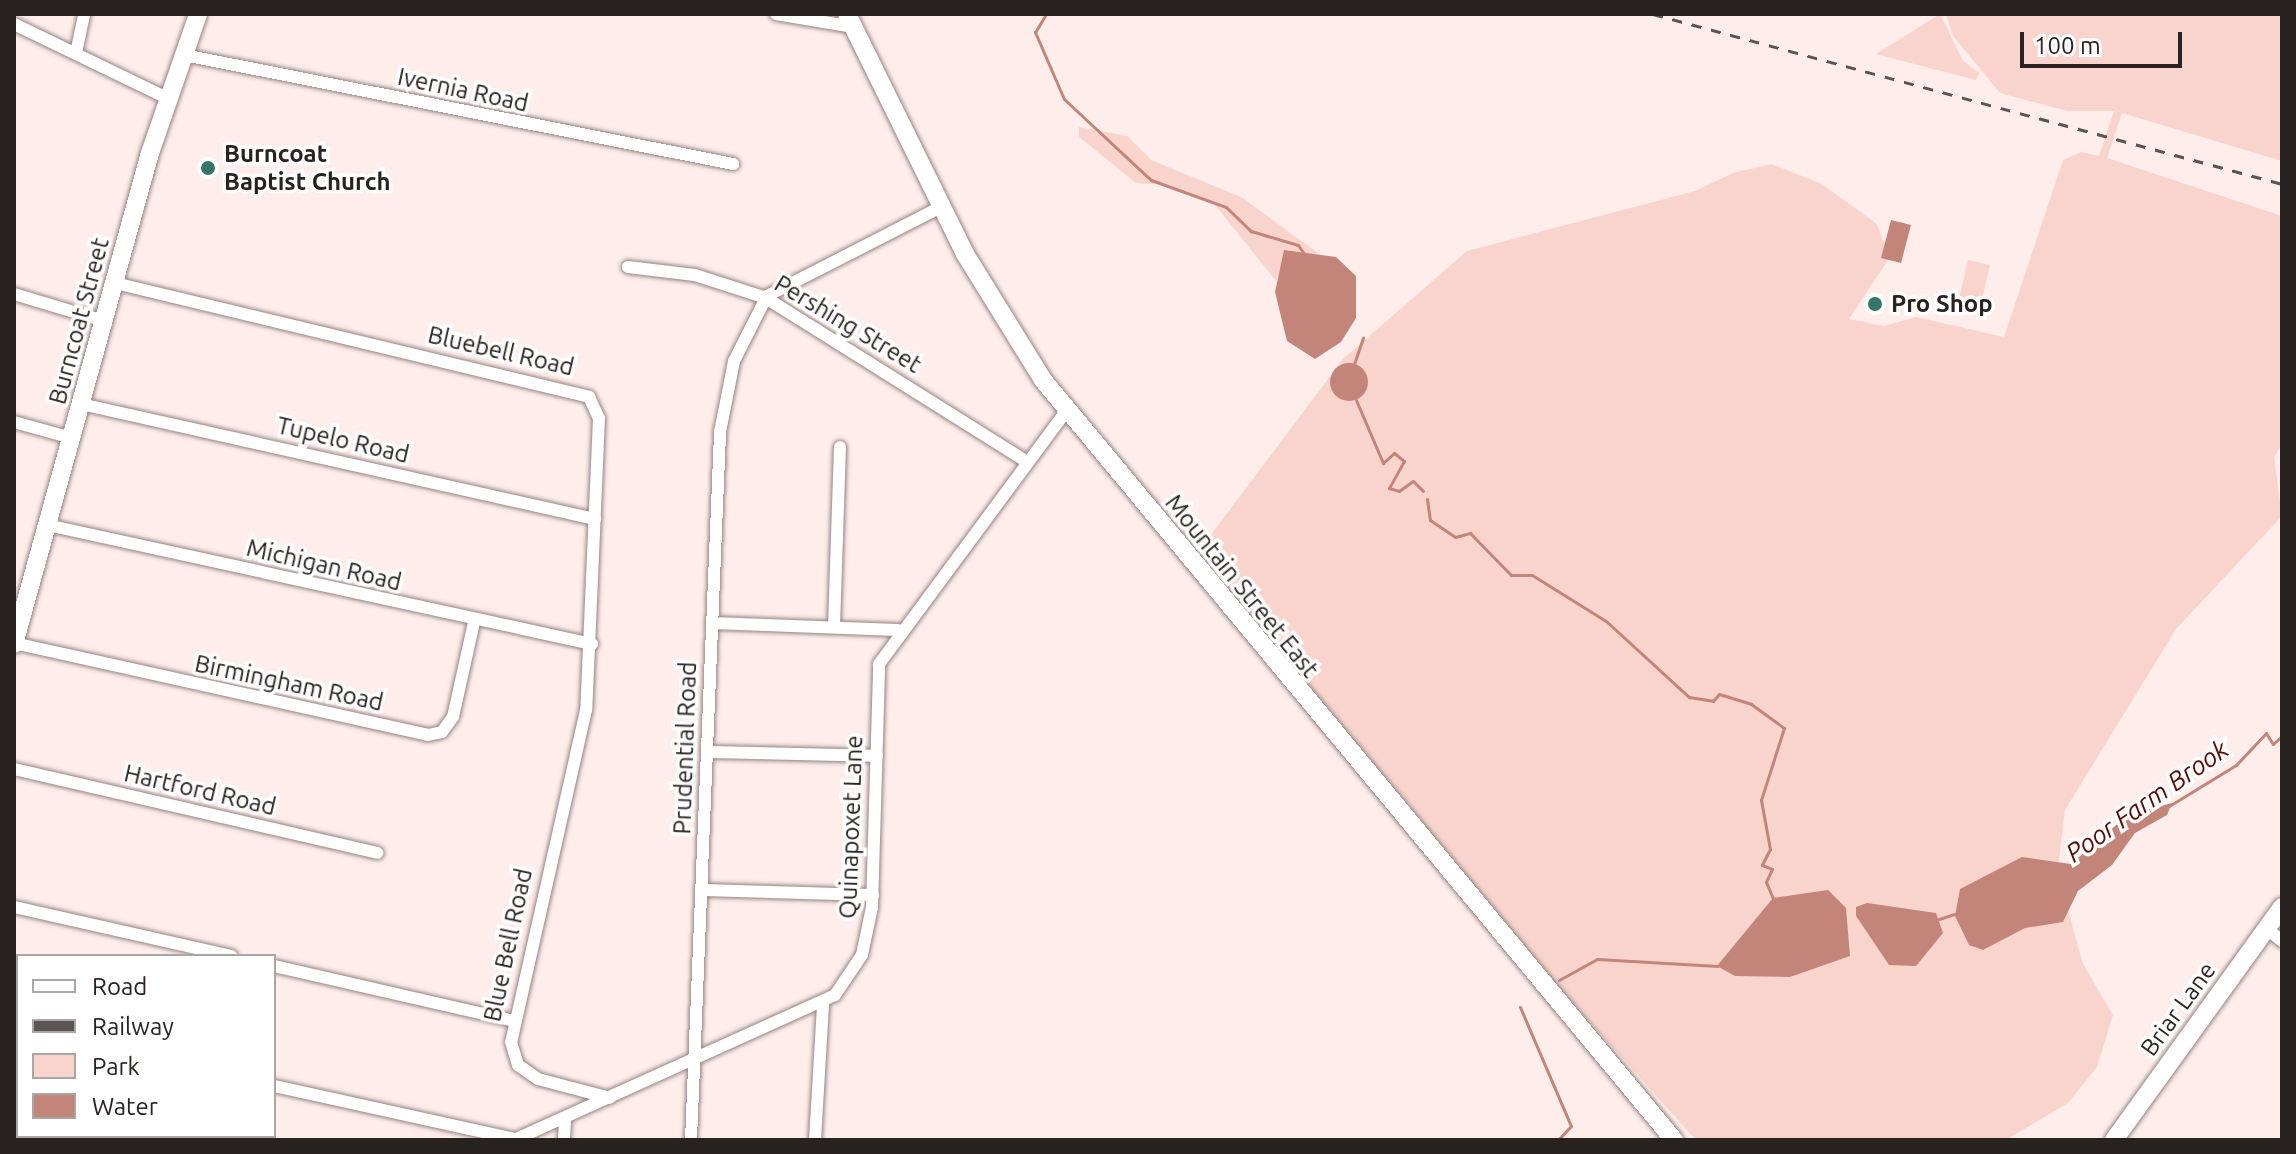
<!DOCTYPE html>
<html>
<head>
<meta charset="utf-8">
<style>
  body { margin:0 }
  #map { position:relative; width:2296px; height:1154px; overflow:hidden; background:#feedea; font-family:Ubuntu,sans-serif }
  div>[style] { position:absolute }
  [style*='--x'] { left:calc(var(--x)*1px); top:calc(var(--y)*1px); width:calc(var(--w)*1px); rotate:calc(var(--a)*1deg) }
  .green>* { inset:0; background:#f9d4cd }
  .water>* { inset:0; background:#c3857a }
  .round { border-radius:50% }
  .stream>* { height:3px; margin:-1.5px; padding:0 1.5px; transform-origin:1.5px; border-radius:1.5px; background:#c3857a }
  .roads { filter:drop-shadow(0 0 2px #938482) drop-shadow(0 0 2px #938482) }
  .minor>* { height:12px; margin:-6px; padding:0 6px; transform-origin:6px; border-radius:6px; background:#fff }
  .secondary>* { height:18px; margin:-9px; padding:0 9px; transform-origin:9px; border-radius:9px; background:#fff }
  .rail>* { height:3px; margin-top:-1.5px; transform-origin:0; background:repeating-linear-gradient(90deg,#5c5452 0 10px,transparent 0 20px) }
  .dots>* { width:22px; height:22px; translate:-50% -50%; box-sizing:border-box; border:4px solid #fff; border-radius:50% }
  span { translate:-50% -50%; white-space:nowrap; text-align:center; line-height:1.15; -webkit-text-stroke:7px #fff; paint-order:stroke }
  .street-label { font-size:24px; color:#282221 }
  .poi-label { font-size:24px; color:#282221; font-weight:700 }
  .left { translate:0 -50%; text-align:left }
  .water-label { font-size:26px; color:#580a06; font-style:italic }
  .frame { position:absolute; inset:0; border:16px solid #282221; pointer-events:none }
  .legend { position:absolute; left:16px; top:954px; width:260px; height:184px; box-sizing:border-box; background:#fff; border:2px solid #a9a7a6; margin:0; padding:10px 14px; list-style:none; font-size:24px; color:#282221 }
  .legend li { display:flex; align-items:center; gap:16px; height:40px }
  .legend b { width:40px; border:2px solid #a9a7a6 }
  .scale { position:absolute; left:2020px; top:32px; width:162px; height:36px; box-sizing:border-box; border:4px solid #282221; border-top:0; padding-left:10px; font-size:24px; line-height:28px; white-space:nowrap; color:#282221; -webkit-text-stroke:6px #fff; paint-order:stroke }
</style>
</head>
<body>
<div id="map">
  <div class="green">
    <div style="clip-path:polygon(1940px 14px,1963px 61px,1979px 73px,1976px 80px,1876px 54px)"></div>
    <div style="clip-path:polygon(1946px 14px,2282px 14px,2282px 161px,2122px 113px,2107px 158px,2282px 216px,2282px 444px,2274px 457px,2282px 516px,2176px 629px,2065px 810px,2058px 867px,2069px 914px,2083px 964px,2113px 1015px,2097px 1067px,2068px 1103px,2006px 1140px,1696px 1140px,1553px 981px,1198px 552px,1343px 359px,1467px 251px,1695px 191px,1733px 173px,1772px 164px,1822px 184px,1877px 224px,1883px 242px,1898px 245px,1849px 319px,1884px 326px,1916px 317px,2004px 337px,2063px 160px,2081px 152px,2099px 156px,2114px 111px,2067px 111px,2000px 93px,1953px 36px)"></div>
    <div style="clip-path:polygon(1079px 127px,1127px 136px,1151px 160px,1241px 197px,1318px 253px,1282px 262px,1276px 281px,1216px 206px,1167px 185px,1136px 183px,1079px 137px)"></div>
    <div style="clip-path:polygon(1968px 260px,1990px 265px,1980px 308px,1958px 303px)"></div>
  </div>
  <div class="water">
    <div style="clip-path:polygon(1891px 220px,1911px 225px,1901px 263px,1881px 258px)"></div>
    <div style="clip-path:polygon(1284px 250px,1336px 257px,1356px 276px,1356px 318px,1341px 342px,1315px 359px,1287px 341px,1275px 292px)"></div>
    <div class="round" style="left:1330px;top:363px;width:38px;height:38px"></div>
    <div style="clip-path:polygon(2172px 803px,2167px 815px,2135px 833px,2112px 865px,2078px 891px,2063px 922px,2025px 928px,1983px 950px,1969px 945px,1955px 916px,1960px 889px,2022px 857px,2071px 864px,2128px 815px)"></div>
    <div style="clip-path:polygon(1828px 890px,1846px 908px,1850px 956px,1790px 977px,1735px 976px,1717px 966px,1773px 898px)"></div>
    <div style="clip-path:polygon(1867px 903px,1936px 913px,1943px 933px,1916px 966px,1889px 965px,1856px 916px,1856px 907px)"></div>
  </div>
  <div class="stream">
    <div style="--x:1046;--y:14;--w:21;--a:121"></div>
    <div style="--x:1035;--y:32;--w:73;--a:66.6"></div>
    <div style="--x:1064;--y:99;--w:119;--a:43"></div>
    <div style="--x:1151;--y:180;--w:80;--a:19.8"></div>
    <div style="--x:1226;--y:207;--w:35;--a:44"></div>
    <div style="--x:1251;--y:231;--w:49;--a:16.6"></div>
    <div style="--x:1298;--y:245;--w:16;--a:55"></div>
    <div style="--x:1354;--y:364;--w:28;--a:-71"></div>
    <div style="--x:1356;--y:400;--w:69;--a:66.8"></div>
    <div style="--x:1383;--y:463;--w:15;--a:-42"></div>
    <div style="--x:1394;--y:453;--w:13;--a:39"></div>
    <div style="--x:1404;--y:461;--w:31;--a:119"></div>
    <div style="--x:1389;--y:488;--w:10;--a:17"></div>
    <div style="--x:1399;--y:491;--w:17;--a:-36"></div>
    <div style="--x:1413;--y:481;--w:14;--a:45"></div>
    <div style="--x:1427;--y:499;--w:21;--a:82"></div>
    <div style="--x:1430;--y:520;--w:30;--a:34"></div>
    <div style="--x:1455;--y:537;--w:16;--a:-15"></div>
    <div style="--x:1470;--y:533;--w:59;--a:45.7"></div>
    <div style="--x:1511;--y:575;--w:21;--a:0"></div>
    <div style="--x:1532;--y:575;--w:87;--a:31.9"></div>
    <div style="--x:1606;--y:621;--w:113;--a:42.5"></div>
    <div style="--x:1689;--y:697;--w:24;--a:9"></div>
    <div style="--x:1713;--y:701;--w:9;--a:-49"></div>
    <div style="--x:1719;--y:694;--w:34;--a:17"></div>
    <div style="--x:1751;--y:704;--w:41;--a:36"></div>
    <div style="--x:1784;--y:728;--w:76;--a:107.7"></div>
    <div style="--x:1761;--y:800;--w:50;--a:79.6"></div>
    <div style="--x:1770;--y:849;--w:18;--a:117"></div>
    <div style="--x:1762;--y:865;--w:11;--a:22"></div>
    <div style="--x:1772;--y:869;--w:14;--a:115"></div>
    <div style="--x:1766;--y:882;--w:21;--a:67"></div>
    <div style="--x:2169;--y:806;--w:79;--a:-31.5"></div>
    <div style="--x:2236;--y:765;--w:44;--a:-46.8"></div>
    <div style="--x:2266;--y:733;--w:13;--a:58"></div>
    <div style="--x:2273;--y:744;--w:12;--a:-42"></div>
    <div style="--x:1939;--y:919;--w:20;--a:-18"></div>
    <div style="--x:1559;--y:980;--w:43;--a:-28.9"></div>
    <div style="--x:1597;--y:959;--w:121;--a:3.3"></div>
    <div style="--x:1520;--y:1007;--w:129;--a:66.8"></div>
    <div style="--x:1571;--y:1126;--w:19;--a:133"></div>
  </div>
  <div class="roads">
    <div class="minor">
      <div style="--x:776;--y:14;--w:79;--a:9.5"></div>
      <div style="--x:14;--y:24;--w:172;--a:25.8"></div>
      <div style="--x:76;--y:53;--w:40;--a:-78"></div>
      <div style="--x:184;--y:55;--w:560;--a:11.23"></div>
      <div style="--x:628;--y:267;--w:67;--a:6.8"></div>
      <div style="--x:695;--y:275;--w:75;--a:17.9"></div>
      <div style="--x:766;--y:298;--w:308;--a:32.1"></div>
      <div style="--x:115;--y:283;--w:488;--a:13.5"></div>
      <div style="--x:589;--y:397;--w:23;--a:65"></div>
      <div style="--x:599;--y:418;--w:292;--a:92.5"></div>
      <div style="--x:586;--y:710;--w:340;--a:102.7"></div>
      <div style="--x:511;--y:1042;--w:24;--a:73"></div>
      <div style="--x:518;--y:1065;--w:24;--a:35"></div>
      <div style="--x:538;--y:1079;--w:74;--a:14.8"></div>
      <div style="--x:14;--y:294;--w:94;--a:16.7"></div>
      <div style="--x:81;--y:404;--w:527;--a:12.61"></div>
      <div style="--x:14;--y:422;--w:60;--a:15.4"></div>
      <div style="--x:47;--y:525;--w:558;--a:12.32"></div>
      <div style="--x:712;--y:623;--w:186;--a:2.2"></div>
      <div style="--x:834;--y:627;--w:180;--a:-88.1"></div>
      <div style="--x:14;--y:643;--w:424;--a:12.5"></div>
      <div style="--x:428;--y:735;--w:14;--a:-12"></div>
      <div style="--x:442;--y:732;--w:19;--a:-54"></div>
      <div style="--x:453;--y:717;--w:97;--a:-77.5"></div>
      <div style="--x:707;--y:752;--w:170;--a:1.3"></div>
      <div style="--x:14;--y:769;--w:373;--a:13"></div>
      <div style="--x:701;--y:890;--w:172;--a:1.7"></div>
      <div style="--x:14;--y:907;--w:223;--a:12.7"></div>
      <div style="--x:2266;--y:928;--w:21;--a:39"></div>
      <div style="--x:274;--y:966;--w:246;--a:12.9"></div>
      <div style="--x:14;--y:1031;--w:4;--a:14"></div>
      <div style="--x:274;--y:1086;--w:247;--a:12.4"></div>
      <div style="--x:514;--y:1140;--w:352;--a:-24.3"></div>
      <div style="--x:835;--y:995;--w:48;--a:-56"></div>
      <div style="--x:862;--y:955;--w:49;--a:-78.2"></div>
      <div style="--x:872;--y:907;--w:243;--a:-88.3"></div>
      <div style="--x:879;--y:664;--w:316;--a:-53.5"></div>
      <div style="--x:564;--y:1140;--w:21;--a:-87"></div>
      <div style="--x:691;--y:1140;--w:709;--a:-87.65"></div>
      <div style="--x:720;--y:432;--w:72;--a:-78.8"></div>
      <div style="--x:734;--y:361;--w:73;--a:-63.1"></div>
      <div style="--x:767;--y:296;--w:195;--a:-27.1"></div>
      <div style="--x:815;--y:1140;--w:136;--a:-86.6"></div>
    </div>
    <div class="secondary">
      <div style="--x:847;--y:14;--w:267;--a:63.8"></div>
      <div style="--x:965;--y:254;--w:148;--a:58.2"></div>
      <div style="--x:1043;--y:380;--w:988;--a:50.3"></div>
      <div style="--x:14;--y:644;--w:509;--a:-74.52"></div>
      <div style="--x:150;--y:153;--w:147;--a:-70.9"></div>
      <div style="--x:2114;--y:1140;--w:287;--a:-54.2"></div>
    </div>
  </div>
  <div class="rail">
    <div style="--x:1653;--y:14;--w:652;--a:15.12"></div>
  </div>
  <div class="dots">
    <div style="left:208px;top:168px;background:#347667"></div>
    <div style="left:1875px;top:304px;background:#347667"></div>
  </div>
  <div class="street-label">
    <span style="left:463px;top:90px;rotate:12deg">Ivernia Road</span>
    <span style="left:79px;top:321px;rotate:-75deg">Burncoat Street</span>
    <span style="left:848px;top:324px;rotate:31deg">Pershing Street</span>
    <span style="left:501px;top:351px;rotate:13deg">Bluebell Road</span>
    <span style="left:343px;top:440px;rotate:13deg">Tupelo Road</span>
    <span style="left:324px;top:565px;rotate:13deg">Michigan Road</span>
    <span style="left:1242px;top:586px;rotate:51deg">Mountain Street East</span>
    <span style="left:289px;top:683px;rotate:12deg">Birmingham Road</span>
    <span style="left:685px;top:748px;rotate:-88deg">Prudential Road</span>
    <span style="left:200px;top:790px;rotate:13deg">Hartford Road</span>
    <span style="left:851px;top:827px;rotate:-88deg">Quinapoxet Lane</span>
    <span style="left:508px;top:945px;rotate:-78deg">Blue Bell Road</span>
    <span style="left:2178px;top:1009px;rotate:-54deg">Briar Lane</span>
  </div>
  <div class="poi-label">
    <span class="left" style="left:224px;top:168px">Burncoat<br>Baptist Church</span>
    <span class="left" style="left:1891px;top:304px">Pro Shop</span>
  </div>
  <div class="water-label">
    <span style="left:2147px;top:801px;rotate:-35deg">Poor Farm Brook</span>
  </div>
  <div class="frame"></div>
  <ul class="legend">
  <li><b style="height:10px;background:#fff"></b>Road</li>
  <li><b style="height:10px;background:#5c5452"></b>Railway</li>
  <li><b style="height:22px;background:#f9d4cd"></b>Park</li>
  <li><b style="height:22px;background:#c3857a"></b>Water</li>
  </ul>
  <div class="scale">100 m</div>
</div>
</body>
</html>
